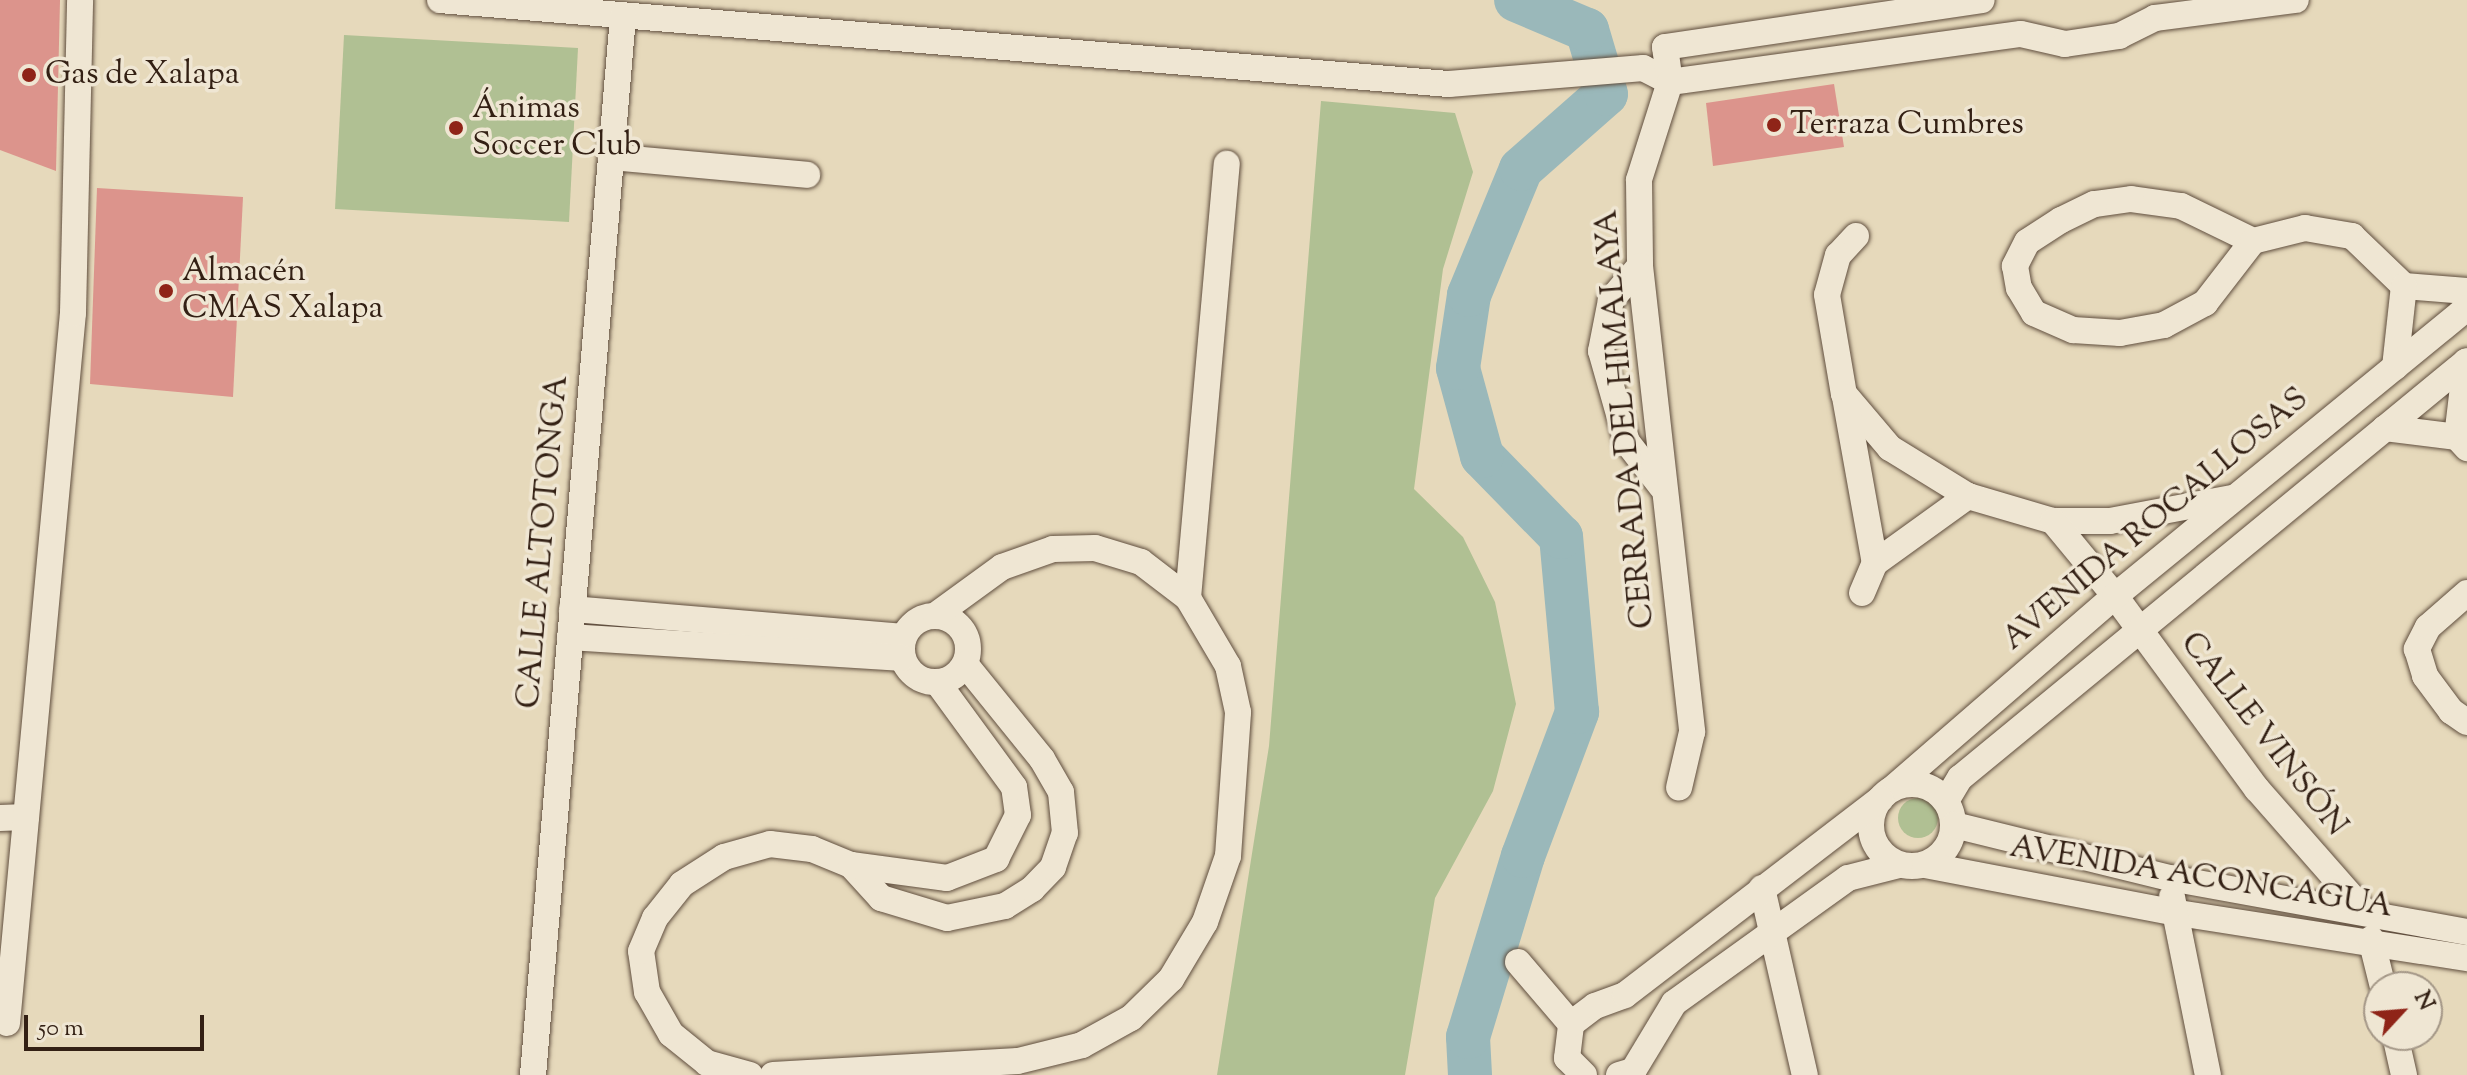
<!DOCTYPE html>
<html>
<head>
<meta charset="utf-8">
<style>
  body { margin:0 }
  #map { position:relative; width:2467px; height:1075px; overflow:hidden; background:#e6d9bb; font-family:"Sorts Mill Goudy",serif }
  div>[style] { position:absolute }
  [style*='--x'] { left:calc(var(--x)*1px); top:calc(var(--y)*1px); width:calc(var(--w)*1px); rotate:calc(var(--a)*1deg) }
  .green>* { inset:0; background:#b0c093 }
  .round { border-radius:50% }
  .river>* { height:44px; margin:-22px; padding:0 22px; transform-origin:22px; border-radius:22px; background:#9ab8ba }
  .building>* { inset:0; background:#dc948c }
  .roads { filter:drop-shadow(0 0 2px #604e3e) drop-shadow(0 0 2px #604e3e) }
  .minor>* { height:26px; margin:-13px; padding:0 13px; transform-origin:13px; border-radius:13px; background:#efe6d3 }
  .minor>.ring { margin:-13px; padding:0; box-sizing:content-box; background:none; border:26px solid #efe6d3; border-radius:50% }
  .dots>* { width:22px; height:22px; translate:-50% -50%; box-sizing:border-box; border:4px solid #efe6d3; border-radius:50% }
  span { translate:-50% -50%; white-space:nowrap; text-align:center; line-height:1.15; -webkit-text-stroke:7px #efe6d3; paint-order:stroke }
  .poi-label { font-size:32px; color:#332014 }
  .left { translate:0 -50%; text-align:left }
  .street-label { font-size:32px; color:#332014 }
  .north { position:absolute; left:2363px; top:971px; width:80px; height:80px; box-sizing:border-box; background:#efe6d3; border:2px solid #a49787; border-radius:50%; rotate:64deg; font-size:22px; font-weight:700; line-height:32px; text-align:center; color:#332014 }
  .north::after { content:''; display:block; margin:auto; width:28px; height:36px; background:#8f2418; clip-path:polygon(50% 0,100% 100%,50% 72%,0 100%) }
  .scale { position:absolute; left:24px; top:1015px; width:180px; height:36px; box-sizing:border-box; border:4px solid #332014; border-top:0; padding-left:10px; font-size:24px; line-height:28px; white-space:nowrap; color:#332014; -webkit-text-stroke:6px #efe6d3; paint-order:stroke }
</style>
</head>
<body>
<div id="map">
  <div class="green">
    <div style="clip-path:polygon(344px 35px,578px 48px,569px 222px,335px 209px)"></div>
    <div style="clip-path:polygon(1321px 101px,1455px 113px,1473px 172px,1443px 269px,1414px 489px,1463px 537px,1495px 602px,1516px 704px,1493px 791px,1435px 898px,1405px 1075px,1217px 1075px,1269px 746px)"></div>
    <div class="round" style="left:1898px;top:798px;width:40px;height:40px"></div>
  </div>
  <div class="river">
    <div style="--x:1470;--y:1075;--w:38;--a:-93"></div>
    <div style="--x:1468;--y:1037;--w:189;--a:-73.1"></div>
    <div style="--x:1523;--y:856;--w:154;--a:-69.4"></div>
    <div style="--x:1577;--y:712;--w:176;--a:-95.2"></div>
    <div style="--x:1561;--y:537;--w:113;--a:-134.3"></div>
    <div style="--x:1482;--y:456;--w:91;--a:-105.3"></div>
    <div style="--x:1458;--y:368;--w:74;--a:-81.4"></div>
    <div style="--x:1469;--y:295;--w:136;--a:-67.6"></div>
    <div style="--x:1521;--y:169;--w:113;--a:-41.4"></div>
    <div style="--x:1606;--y:94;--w:67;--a:-106.5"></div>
    <div style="--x:1587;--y:30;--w:77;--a:-157.1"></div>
  </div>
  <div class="building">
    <div style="clip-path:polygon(0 0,60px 0,56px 171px,0 150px)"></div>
    <div style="clip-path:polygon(1834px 84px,1844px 147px,1713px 166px,1706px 103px)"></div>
    <div style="clip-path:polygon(97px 188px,243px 197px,233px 397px,90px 384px)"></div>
  </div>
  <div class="roads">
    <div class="minor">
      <div style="--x:440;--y:0;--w:1012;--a:4.76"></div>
      <div style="--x:1449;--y:84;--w:195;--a:-4.7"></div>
      <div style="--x:1643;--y:68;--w:30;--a:27"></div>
      <div style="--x:1665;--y:47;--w:35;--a:82"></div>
      <div style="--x:1670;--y:82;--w:103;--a:107.6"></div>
      <div style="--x:1639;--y:180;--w:86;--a:89.3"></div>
      <div style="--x:1640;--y:266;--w:469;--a:83.6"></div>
      <div style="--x:1692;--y:732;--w:57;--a:103.1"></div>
      <div style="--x:1665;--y:47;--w:320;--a:-8.4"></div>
      <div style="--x:1670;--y:82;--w:354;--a:-7.8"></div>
      <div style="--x:2021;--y:34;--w:45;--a:12.8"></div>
      <div style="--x:2065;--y:44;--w:55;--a:-8.4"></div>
      <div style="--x:2119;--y:36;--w:40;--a:-26.6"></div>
      <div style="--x:2155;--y:18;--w:142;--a:-7.3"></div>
      <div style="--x:611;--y:157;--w:197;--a:5.2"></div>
      <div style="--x:1856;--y:236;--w:26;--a:133"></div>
      <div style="--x:1838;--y:255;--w:41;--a:105.4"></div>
      <div style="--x:1827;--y:295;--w:100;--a:80.3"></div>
      <div style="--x:1844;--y:394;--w:71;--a:49.6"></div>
      <div style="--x:1890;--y:448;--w:92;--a:31.6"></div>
      <div style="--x:1968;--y:496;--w:89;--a:16.4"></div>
      <div style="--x:2053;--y:521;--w:57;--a:0"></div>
      <div style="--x:2110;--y:521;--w:124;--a:-10.7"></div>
      <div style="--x:2253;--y:241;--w:80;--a:-154.1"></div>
      <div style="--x:2181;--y:206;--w:50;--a:-172"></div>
      <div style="--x:2131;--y:199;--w:37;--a:172"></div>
      <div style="--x:2094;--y:204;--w:37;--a:154"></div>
      <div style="--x:2061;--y:220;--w:40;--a:147.1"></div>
      <div style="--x:2027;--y:242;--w:27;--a:117"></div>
      <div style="--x:2015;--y:266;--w:22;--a:80"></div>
      <div style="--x:2019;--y:288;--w:29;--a:59"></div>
      <div style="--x:2034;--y:313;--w:43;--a:23.6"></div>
      <div style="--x:2073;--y:330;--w:47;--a:3.7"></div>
      <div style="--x:2120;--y:333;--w:45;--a:-10.3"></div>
      <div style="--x:2164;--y:325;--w:47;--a:-28.2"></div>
      <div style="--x:2205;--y:303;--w:78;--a:-52.3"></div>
      <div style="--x:2253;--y:241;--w:54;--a:-14"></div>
      <div style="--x:2305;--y:228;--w:48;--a:9.7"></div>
      <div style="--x:2352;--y:236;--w:72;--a:43.9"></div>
      <div style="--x:2404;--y:286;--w:63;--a:4.5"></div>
      <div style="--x:1640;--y:266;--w:45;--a:130.5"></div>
      <div style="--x:1611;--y:300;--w:52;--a:101.1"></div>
      <div style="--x:1601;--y:351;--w:95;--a:74.1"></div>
      <div style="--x:1627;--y:442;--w:56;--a:52.3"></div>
      <div style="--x:2395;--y:367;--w:81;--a:-83.7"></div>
      <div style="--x:1845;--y:397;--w:169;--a:79.8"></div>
      <div style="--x:2385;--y:428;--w:73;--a:7.1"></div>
      <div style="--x:2457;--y:437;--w:15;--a:48"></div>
      <div style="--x:2457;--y:437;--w:76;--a:-83.2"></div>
      <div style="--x:2053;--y:521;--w:97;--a:50.4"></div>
      <div style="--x:2115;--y:596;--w:240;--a:53.7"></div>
      <div style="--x:2257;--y:789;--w:164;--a:48.7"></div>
      <div style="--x:1862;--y:593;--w:33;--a:-67"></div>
      <div style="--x:1875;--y:563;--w:115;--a:-35.8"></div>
      <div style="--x:2467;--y:593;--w:52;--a:138.9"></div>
      <div style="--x:2428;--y:627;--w:25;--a:117"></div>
      <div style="--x:2417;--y:649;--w:28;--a:73"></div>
      <div style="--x:2425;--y:676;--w:44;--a:53.4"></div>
      <div style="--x:2451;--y:711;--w:19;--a:35"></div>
      <div style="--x:1188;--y:598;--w:436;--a:-84.9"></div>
      <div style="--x:572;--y:609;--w:332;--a:4.8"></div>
      <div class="ring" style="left:902px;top:616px;width:40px;height:40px"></div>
      <div style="--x:570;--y:637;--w:333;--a:3.6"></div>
      <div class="ring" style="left:1871px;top:784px;width:56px;height:56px"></div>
      <div style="--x:1892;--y:789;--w:295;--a:-40.9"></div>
      <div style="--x:2115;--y:596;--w:455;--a:-39.3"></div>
      <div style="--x:1946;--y:801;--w:27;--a:-59"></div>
      <div style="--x:1960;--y:778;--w:656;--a:-39.44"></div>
      <div style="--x:0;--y:818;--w:26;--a:-2"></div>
      <div style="--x:1954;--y:825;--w:222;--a:13.8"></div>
      <div style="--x:2170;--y:878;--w:302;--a:10.3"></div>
      <div style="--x:851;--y:865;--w:45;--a:47.7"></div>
      <div style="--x:881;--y:898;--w:69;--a:16.9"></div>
      <div style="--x:947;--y:918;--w:59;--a:-11.7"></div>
      <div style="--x:1005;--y:906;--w:32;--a:-32"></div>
      <div style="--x:1032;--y:889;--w:30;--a:-46"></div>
      <div style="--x:1053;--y:867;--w:36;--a:-71"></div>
      <div style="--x:1065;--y:833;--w:41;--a:-95.6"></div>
      <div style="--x:1061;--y:792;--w:38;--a:-120"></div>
      <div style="--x:1042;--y:759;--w:122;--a:-129"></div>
      <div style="--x:1925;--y:865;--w:251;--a:10.8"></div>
      <div style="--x:2172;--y:912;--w:299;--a:8.9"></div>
      <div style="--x:1762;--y:888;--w:192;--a:77.1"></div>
      <div style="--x:2172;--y:897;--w:182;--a:78.6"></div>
      <div style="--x:2371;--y:939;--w:49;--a:76"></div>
      <div style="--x:1518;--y:962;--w:82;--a:49.5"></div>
      <div style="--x:7;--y:1023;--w:713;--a:-84.69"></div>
      <div style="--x:73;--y:313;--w:313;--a:-88.7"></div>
      <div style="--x:2395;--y:1035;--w:41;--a:77.3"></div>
      <div style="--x:533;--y:1075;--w:1063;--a:-85.14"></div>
      <div style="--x:750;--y:1075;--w:45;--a:-164.4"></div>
      <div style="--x:707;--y:1063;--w:46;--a:-141.1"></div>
      <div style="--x:671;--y:1034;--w:48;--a:-119.7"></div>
      <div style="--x:647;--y:992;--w:41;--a:-98.3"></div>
      <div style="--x:641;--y:951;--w:36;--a:-67"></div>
      <div style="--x:655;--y:918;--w:43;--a:-51.5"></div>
      <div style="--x:682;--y:884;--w:50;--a:-32.7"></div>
      <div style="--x:724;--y:857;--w:48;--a:-15.8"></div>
      <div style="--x:770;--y:844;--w:42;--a:6.8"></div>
      <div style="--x:812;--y:849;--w:42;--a:22.3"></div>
      <div style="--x:851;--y:865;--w:97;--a:7.7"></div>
      <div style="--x:947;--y:878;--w:53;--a:-21.2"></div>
      <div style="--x:996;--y:859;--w:49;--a:-63.4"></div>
      <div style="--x:1018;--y:815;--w:28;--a:-98"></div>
      <div style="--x:1014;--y:787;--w:129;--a:-126.2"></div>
      <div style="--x:773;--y:1075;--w:245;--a:-3.3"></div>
      <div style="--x:1018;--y:1061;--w:66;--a:-14"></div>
      <div style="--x:1082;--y:1045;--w:56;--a:-28.9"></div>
      <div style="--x:1131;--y:1018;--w:56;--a:-44.3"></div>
      <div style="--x:1171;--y:979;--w:66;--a:-59.2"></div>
      <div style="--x:1205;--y:922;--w:70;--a:-70.8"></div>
      <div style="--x:1228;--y:856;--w:144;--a:-86"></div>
      <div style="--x:1238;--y:712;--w:47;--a:-102.3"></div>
      <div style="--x:1228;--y:666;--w:79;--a:-120.5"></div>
      <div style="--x:1188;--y:598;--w:59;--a:-142.5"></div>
      <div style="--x:1141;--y:562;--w:48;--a:-163.1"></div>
      <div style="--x:1095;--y:548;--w:42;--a:178.6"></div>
      <div style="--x:1053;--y:549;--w:54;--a:160.6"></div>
      <div style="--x:1002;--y:567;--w:82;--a:144"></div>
      <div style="--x:1584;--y:1075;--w:24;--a:-135"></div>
      <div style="--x:1567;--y:1058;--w:34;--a:-83"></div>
      <div style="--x:1571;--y:1024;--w:30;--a:-37"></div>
      <div style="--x:1595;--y:1006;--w:32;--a:-20"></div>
      <div style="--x:1625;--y:995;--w:322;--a:-37.5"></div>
      <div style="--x:1619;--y:1075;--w:15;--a:-16"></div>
      <div style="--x:1633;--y:1071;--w:79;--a:-58.9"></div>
      <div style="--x:1674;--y:1003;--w:214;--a:-35.7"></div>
      <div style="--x:1848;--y:878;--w:53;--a:-14.3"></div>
    </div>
  </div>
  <div class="dots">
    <div style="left:29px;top:75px;background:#8f2418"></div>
    <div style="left:1774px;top:125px;background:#8f2418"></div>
    <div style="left:456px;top:128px;background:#8f2418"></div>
    <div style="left:166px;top:291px;background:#8f2418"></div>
  </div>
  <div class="poi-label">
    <span class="left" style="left:45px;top:75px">Gas de Xalapa</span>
    <span class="left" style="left:472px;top:128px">Ánimas<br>Soccer Club</span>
    <span class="left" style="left:1790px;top:125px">Terraza Cumbres</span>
    <span class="left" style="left:182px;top:291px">Almacén<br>CMAS Xalapa</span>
  </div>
  <div class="street-label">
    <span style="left:1626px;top:419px;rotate:-95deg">CERRADA DEL HIMALAYA</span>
    <span style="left:2156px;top:520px;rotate:-40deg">AVENIDA ROCALLOSAS</span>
    <span style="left:544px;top:542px;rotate:-85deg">CALLE ALTOTONGA</span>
    <span style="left:2263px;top:735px;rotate:52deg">CALLE VINSÓN</span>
    <span style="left:2201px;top:878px;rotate:9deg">AVENIDA ACONCAGUA</span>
  </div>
  <div class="north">N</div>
  <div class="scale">50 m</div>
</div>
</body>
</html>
